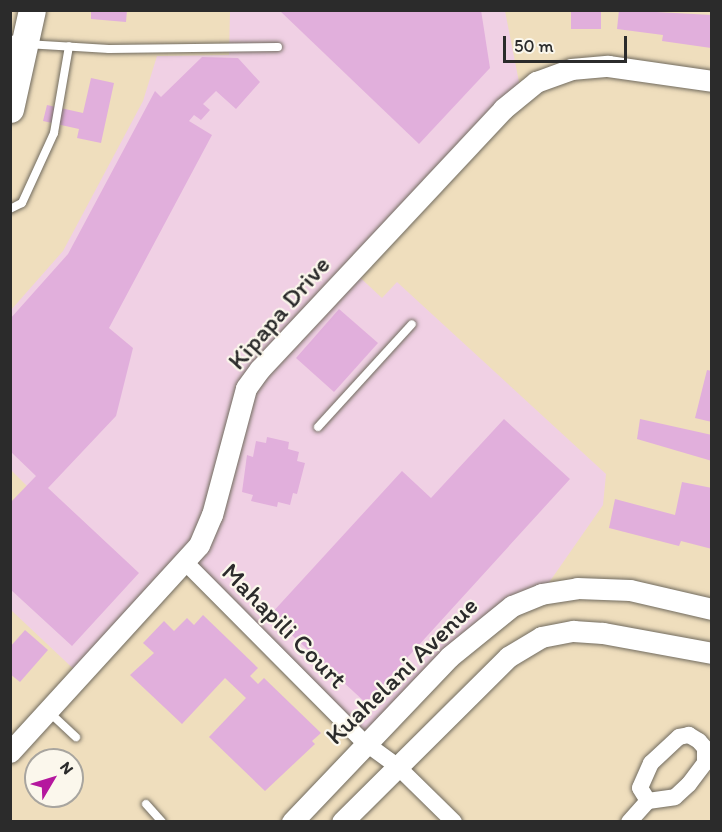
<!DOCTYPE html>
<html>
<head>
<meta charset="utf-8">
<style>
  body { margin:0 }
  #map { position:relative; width:722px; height:832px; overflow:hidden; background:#efdebd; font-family:Itim,sans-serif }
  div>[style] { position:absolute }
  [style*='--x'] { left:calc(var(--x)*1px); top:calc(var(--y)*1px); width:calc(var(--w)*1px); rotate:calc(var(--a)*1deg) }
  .built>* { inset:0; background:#f0d0e4 }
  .building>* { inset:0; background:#e1afdc }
  .roads { filter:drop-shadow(0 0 2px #706a5e) drop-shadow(0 0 2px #706a5e) }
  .service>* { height:8px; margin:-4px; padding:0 4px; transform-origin:4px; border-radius:4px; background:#fff }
  .minor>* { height:16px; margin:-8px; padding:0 8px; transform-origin:8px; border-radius:8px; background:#fff }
  .tertiary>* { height:21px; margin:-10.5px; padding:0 10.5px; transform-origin:10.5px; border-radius:10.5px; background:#fff }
  .primary>* { height:27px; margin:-13.5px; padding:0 13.5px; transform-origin:13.5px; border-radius:13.5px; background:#fff }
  span { translate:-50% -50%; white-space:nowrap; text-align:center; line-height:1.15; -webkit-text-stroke:4.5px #fbf7ec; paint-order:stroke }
  .street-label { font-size:26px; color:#2b2b2b }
  .frame { position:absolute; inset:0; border:12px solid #2b2b2b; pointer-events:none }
  .north { position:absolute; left:24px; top:748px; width:60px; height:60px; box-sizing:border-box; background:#fbf7ec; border:2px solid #a8a59f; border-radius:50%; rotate:52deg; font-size:16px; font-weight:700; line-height:24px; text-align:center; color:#2b2b2b }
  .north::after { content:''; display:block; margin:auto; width:21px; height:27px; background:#b5179e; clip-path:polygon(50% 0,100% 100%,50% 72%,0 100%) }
  .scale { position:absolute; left:503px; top:36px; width:124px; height:27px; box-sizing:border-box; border:3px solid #2b2b2b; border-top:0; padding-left:8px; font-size:18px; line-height:21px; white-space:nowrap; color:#2b2b2b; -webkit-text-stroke:4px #fbf7ec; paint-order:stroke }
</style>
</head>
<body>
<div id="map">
  <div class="built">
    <div style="clip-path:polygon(230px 11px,505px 11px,521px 92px,352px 270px,382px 298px,397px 282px,606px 474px,603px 505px,541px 594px,512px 606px,364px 742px,186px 564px,81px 676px,11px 610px,10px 505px,28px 487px,11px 470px,11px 310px,63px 251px,143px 101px,157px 56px,229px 55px)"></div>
  </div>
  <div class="building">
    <div style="clip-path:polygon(91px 10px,127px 10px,126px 22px,91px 19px)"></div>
    <div style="clip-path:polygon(279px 10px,481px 10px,490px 68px,419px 144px)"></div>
    <div style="clip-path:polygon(571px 10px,601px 10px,601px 29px,571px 29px)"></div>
    <div style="clip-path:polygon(619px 10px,712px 15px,711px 48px,662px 41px,663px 35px,617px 29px)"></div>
    <div style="clip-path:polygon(202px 57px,238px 58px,260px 82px,236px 109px,216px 91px,203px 104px,210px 110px,201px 120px,194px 115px,189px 121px,212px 135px,109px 328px,133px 348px,116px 416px,48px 488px,139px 573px,72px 646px,10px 589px,10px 503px,36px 476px,10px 451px,10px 319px,68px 254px,155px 91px,161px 97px)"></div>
    <div style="clip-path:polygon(91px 78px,114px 83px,101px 143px,77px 138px,79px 129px,43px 121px,47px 105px,83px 113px)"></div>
    <div style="clip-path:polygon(339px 309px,378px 343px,334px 392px,296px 358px)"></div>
    <div style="clip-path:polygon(707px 370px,712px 371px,712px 422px,695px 418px)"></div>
    <div style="clip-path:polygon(504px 419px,570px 479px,366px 703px,270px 615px,402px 471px,431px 498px)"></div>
    <div style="clip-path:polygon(640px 419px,712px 435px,712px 461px,637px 439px)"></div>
    <div style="clip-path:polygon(267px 437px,289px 442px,288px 449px,299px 452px,297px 461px,305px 463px,297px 494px,293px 493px,290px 505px,278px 502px,277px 507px,251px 501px,253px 495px,242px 492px,247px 455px,253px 457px,256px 441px,266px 443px)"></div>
    <div style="clip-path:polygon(682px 482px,712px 488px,712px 549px,681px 541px,679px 546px,609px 528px,615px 499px,675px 515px)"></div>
    <div style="clip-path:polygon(203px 615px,258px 668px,250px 676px,258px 684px,264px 678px,321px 733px,312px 741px,315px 744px,265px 791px,209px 737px,246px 698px,225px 678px,182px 724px,130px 675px,154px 653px,143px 643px,164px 621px,174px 631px,187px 618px,194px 625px)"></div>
    <div style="clip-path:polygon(25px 630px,48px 650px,20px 682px,10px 674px,10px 647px)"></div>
    <div style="clip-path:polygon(61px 749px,82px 769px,72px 780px,72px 760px,51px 760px)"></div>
  </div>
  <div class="roads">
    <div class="service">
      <div style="--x:10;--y:39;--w:17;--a:17"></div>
      <div style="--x:26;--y:44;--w:83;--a:3.4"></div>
      <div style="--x:109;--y:49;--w:169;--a:-0.7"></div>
      <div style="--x:10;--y:209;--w:13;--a:-27"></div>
      <div style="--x:22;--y:203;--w:77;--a:-65.4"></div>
      <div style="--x:54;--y:133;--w:88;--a:-80.2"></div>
      <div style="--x:318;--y:427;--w:139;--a:-47.6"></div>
      <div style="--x:49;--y:712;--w:37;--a:43"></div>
      <div style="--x:146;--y:804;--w:24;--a:48"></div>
    </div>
    <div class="minor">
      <div style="--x:186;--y:563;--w:252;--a:45.2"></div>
      <div style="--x:364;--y:742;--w:39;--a:36"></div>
      <div style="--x:396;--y:765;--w:81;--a:44.5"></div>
      <div style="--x:629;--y:822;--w:28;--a:-48"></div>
      <div style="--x:648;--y:801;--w:27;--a:-8"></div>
      <div style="--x:675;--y:797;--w:19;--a:-43"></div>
      <div style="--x:689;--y:784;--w:26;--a:-53"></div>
      <div style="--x:705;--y:763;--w:15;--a:-90"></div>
      <div style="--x:705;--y:748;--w:9;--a:-131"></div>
      <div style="--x:699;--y:741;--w:12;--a:-149"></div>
      <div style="--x:689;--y:735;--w:10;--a:169"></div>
      <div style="--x:679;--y:737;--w:38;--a:137"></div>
      <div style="--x:651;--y:763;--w:27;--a:114"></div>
      <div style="--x:640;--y:788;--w:15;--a:58"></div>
    </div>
    <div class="tertiary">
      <div style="--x:10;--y:752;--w:280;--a:-47.6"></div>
      <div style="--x:199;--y:545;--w:33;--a:-67"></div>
      <div style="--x:212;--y:515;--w:131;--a:-75"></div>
      <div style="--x:246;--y:388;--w:24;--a:-54"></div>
      <div style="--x:260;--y:369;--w:356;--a:-46.9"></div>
      <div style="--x:503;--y:109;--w:43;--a:-39.3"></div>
      <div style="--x:536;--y:82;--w:37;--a:-20"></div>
      <div style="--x:571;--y:69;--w:37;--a:-5"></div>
      <div style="--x:608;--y:66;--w:105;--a:8.2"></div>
      <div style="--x:292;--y:822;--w:228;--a:-46.4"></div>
      <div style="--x:449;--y:657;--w:81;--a:-39"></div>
      <div style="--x:512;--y:606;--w:31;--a:-22"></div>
      <div style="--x:541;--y:594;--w:36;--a:-9"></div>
      <div style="--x:577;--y:588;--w:53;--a:2.2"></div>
      <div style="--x:630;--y:590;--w:84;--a:13"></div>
      <div style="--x:342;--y:822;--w:234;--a:-44.8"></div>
      <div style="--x:508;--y:657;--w:39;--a:-31"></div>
      <div style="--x:541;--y:637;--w:33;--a:-11"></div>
      <div style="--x:573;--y:631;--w:30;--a:4"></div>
      <div style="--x:603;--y:633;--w:111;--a:10.4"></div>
    </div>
    <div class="primary">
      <div style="--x:10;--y:109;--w:101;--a:-77.5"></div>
    </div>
  </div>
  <div class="street-label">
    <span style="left:279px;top:313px;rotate:-49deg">Kipapa Drive</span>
    <span style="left:284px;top:626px;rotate:45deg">Mahapili Court</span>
    <span style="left:402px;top:671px;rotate:-44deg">Kuahelani Avenue</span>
  </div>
  <div class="frame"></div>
  <div class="north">N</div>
  <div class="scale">50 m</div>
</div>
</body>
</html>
